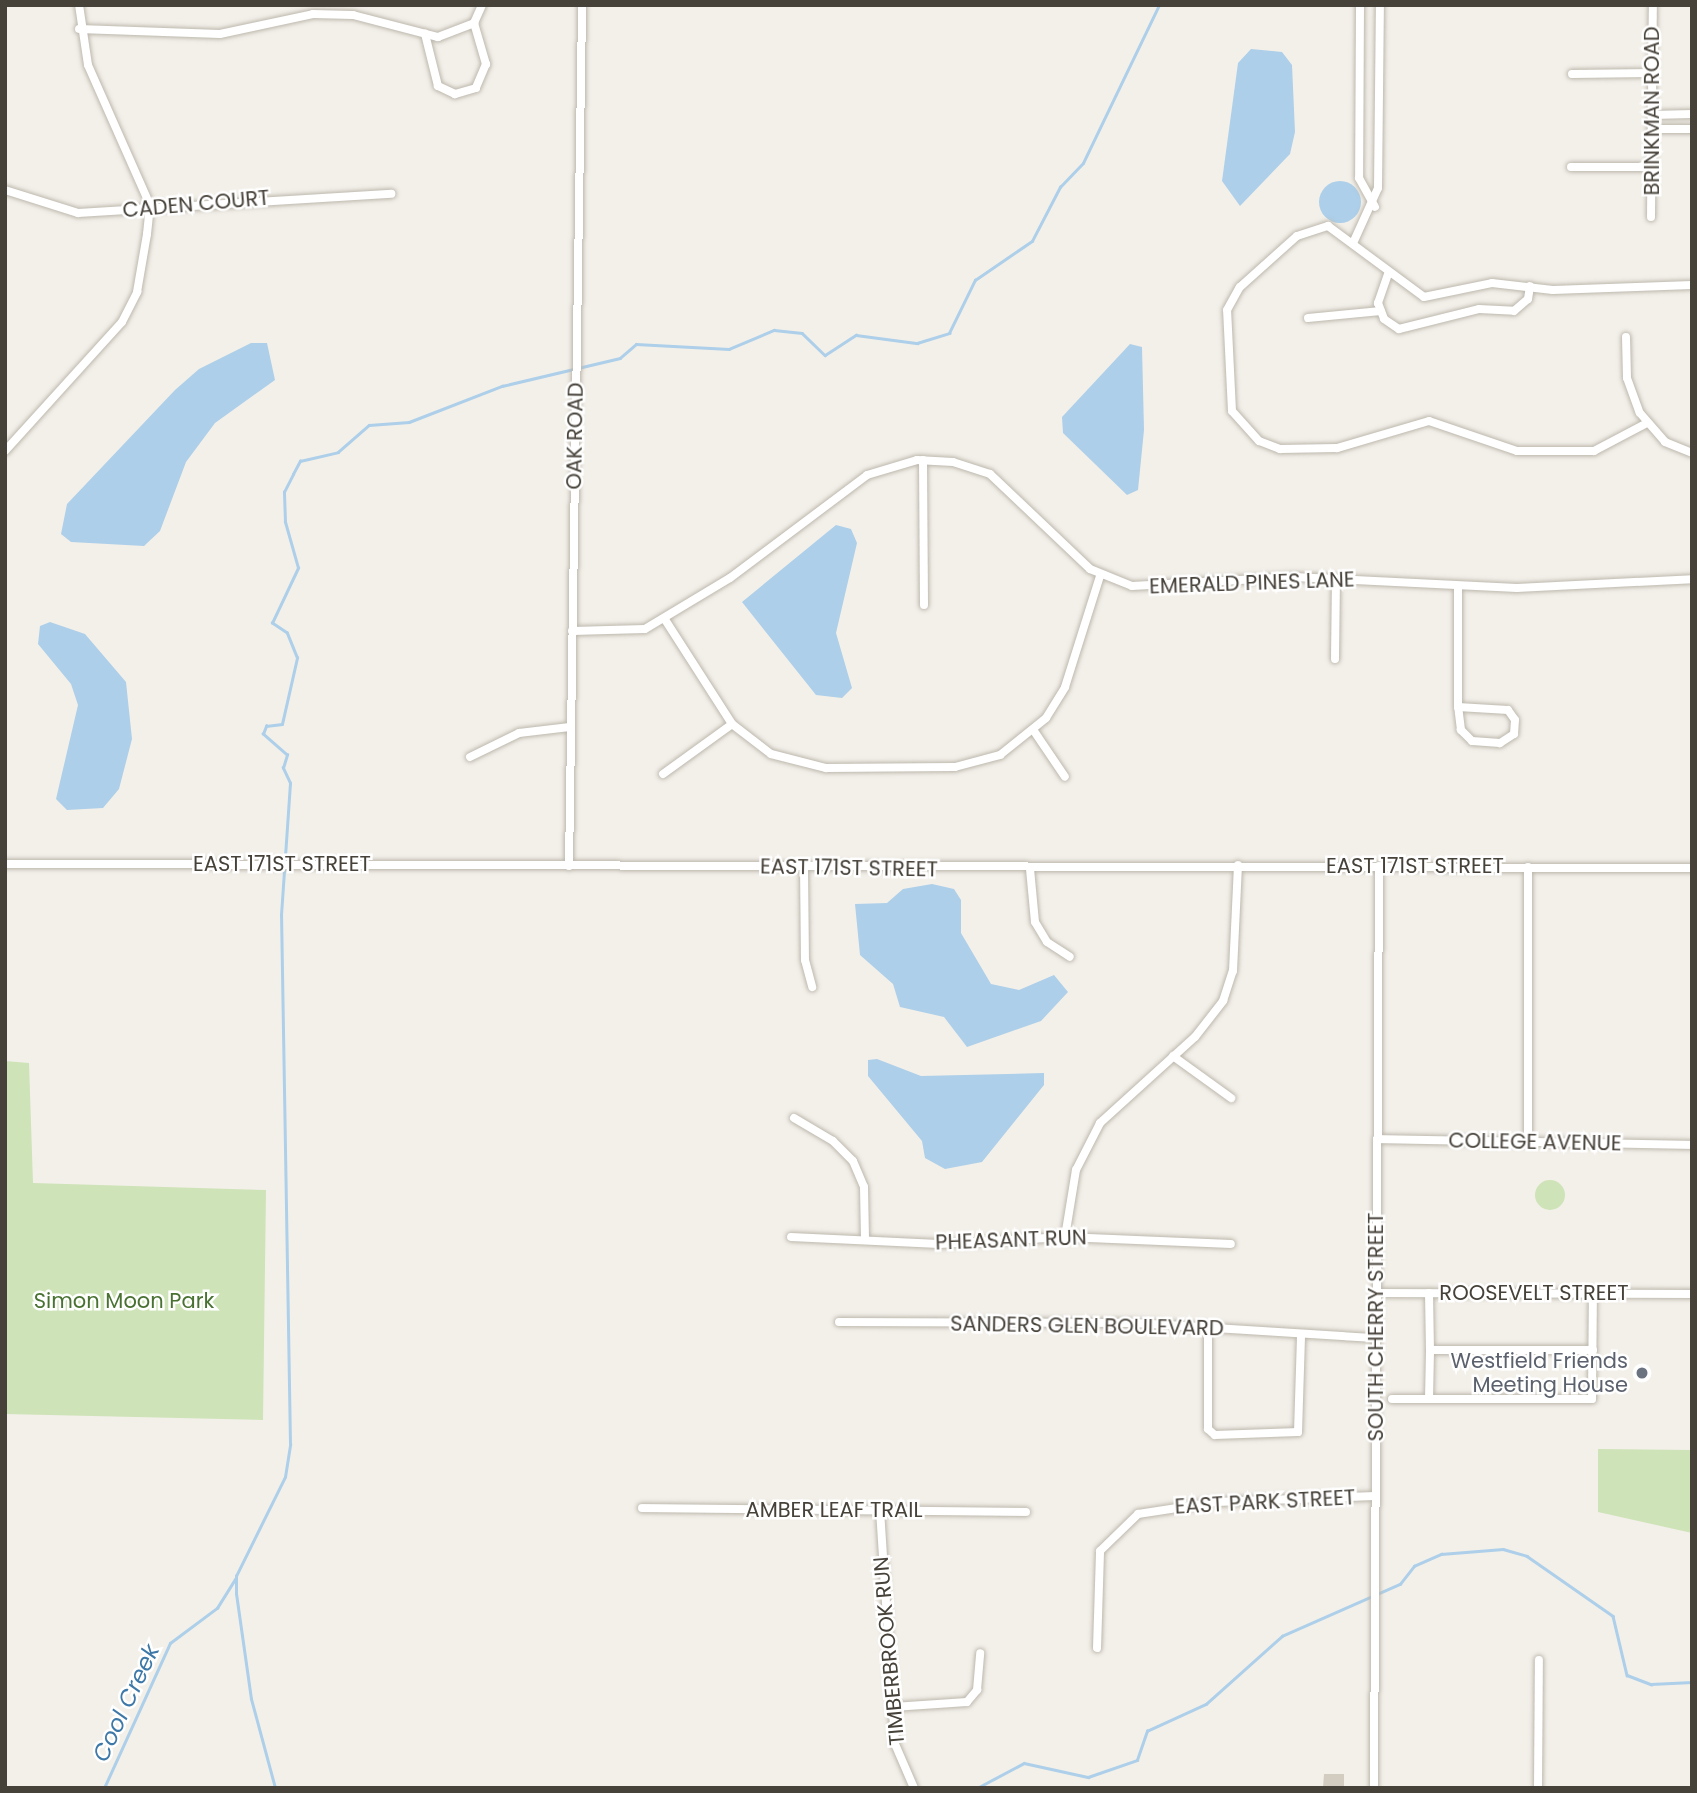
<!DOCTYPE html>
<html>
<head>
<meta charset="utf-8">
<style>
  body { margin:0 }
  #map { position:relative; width:1697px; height:1793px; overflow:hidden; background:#f3f0ea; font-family:Poppins,sans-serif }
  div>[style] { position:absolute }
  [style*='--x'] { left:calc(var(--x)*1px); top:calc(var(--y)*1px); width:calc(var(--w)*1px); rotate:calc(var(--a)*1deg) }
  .green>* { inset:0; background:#cee3b7 }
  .round { border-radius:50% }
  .water>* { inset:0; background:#adcfe9 }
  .stream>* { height:2.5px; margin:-1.25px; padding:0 1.25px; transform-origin:1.25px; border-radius:1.25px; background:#adcfe9 }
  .building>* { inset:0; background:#d3ccc0 }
  .roads { filter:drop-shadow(0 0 2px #bdb8ad) drop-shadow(0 0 2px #bdb8ad) }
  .street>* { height:8px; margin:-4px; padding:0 4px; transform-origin:4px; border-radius:4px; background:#fff }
  .dots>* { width:19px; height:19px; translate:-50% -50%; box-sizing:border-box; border:4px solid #fff; border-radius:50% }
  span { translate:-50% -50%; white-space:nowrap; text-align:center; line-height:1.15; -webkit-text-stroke:5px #fff; paint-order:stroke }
  .street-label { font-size:21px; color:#464139 }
  .park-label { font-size:21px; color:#497232 }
  .worship-label { font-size:21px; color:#5b616d }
  .right { translate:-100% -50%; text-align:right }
  .water-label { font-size:23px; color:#3d78a7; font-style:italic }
  .frame { position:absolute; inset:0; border:7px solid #464139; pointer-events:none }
</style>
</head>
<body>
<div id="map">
  <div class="green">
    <div style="clip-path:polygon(5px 1061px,29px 1063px,33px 1183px,266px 1190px,263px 1420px,5px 1414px)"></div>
    <div class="round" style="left:1535px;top:1180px;width:30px;height:30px"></div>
    <div style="clip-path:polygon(1598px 1449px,1692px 1450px,1692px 1533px,1598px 1512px)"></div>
  </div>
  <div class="water">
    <div style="clip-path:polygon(1251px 49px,1282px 52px,1292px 65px,1295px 132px,1290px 154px,1240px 206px,1222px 181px,1238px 63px)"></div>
    <div class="round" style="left:1319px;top:181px;width:42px;height:42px"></div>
    <div style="clip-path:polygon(251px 343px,267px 343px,275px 380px,215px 423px,186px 462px,160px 531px,144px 546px,71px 542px,61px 534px,67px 504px,175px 390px,199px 369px)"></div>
    <div style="clip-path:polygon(1130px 344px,1142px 347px,1144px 430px,1138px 490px,1127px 495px,1063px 433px,1062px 417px)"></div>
    <div style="clip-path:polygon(836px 525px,851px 529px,857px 543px,836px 633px,852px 688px,842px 698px,816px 695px,742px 602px)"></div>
    <div style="clip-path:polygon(50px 622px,85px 634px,126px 682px,132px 739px,119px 789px,103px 808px,67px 810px,56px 799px,78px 705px,71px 684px,38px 644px,40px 626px)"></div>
    <div style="clip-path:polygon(932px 884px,954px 889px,961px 900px,961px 933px,991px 984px,1019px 990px,1054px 975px,1068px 992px,1041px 1021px,967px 1047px,944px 1017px,900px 1007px,893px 984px,860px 955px,855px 904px,887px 903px,903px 889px)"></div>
    <div style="clip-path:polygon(877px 1059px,921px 1076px,1044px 1073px,1044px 1085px,982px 1162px,945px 1169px,925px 1158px,922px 1141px,868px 1076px,868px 1060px)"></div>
  </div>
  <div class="stream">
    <div style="--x:104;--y:1788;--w:159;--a:-65.5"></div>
    <div style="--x:170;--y:1643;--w:59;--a:-36.7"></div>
    <div style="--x:217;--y:1608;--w:34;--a:-58"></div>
    <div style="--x:275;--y:1788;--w:92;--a:-105.1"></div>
    <div style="--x:251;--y:1699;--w:106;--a:-98.1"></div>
    <div style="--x:236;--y:1594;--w:18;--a:-90"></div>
    <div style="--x:236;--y:1576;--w:110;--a:-63.7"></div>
    <div style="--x:285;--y:1477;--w:33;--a:-81"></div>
    <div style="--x:290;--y:1444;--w:529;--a:-90.97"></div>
    <div style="--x:281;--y:915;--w:132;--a:-86.1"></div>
    <div style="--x:290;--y:783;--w:17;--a:-115"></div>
    <div style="--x:283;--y:768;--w:14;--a:-73"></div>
    <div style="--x:287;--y:755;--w:32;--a:-139"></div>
    <div style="--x:263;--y:734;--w:9;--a:-69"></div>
    <div style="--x:266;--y:726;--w:16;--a:-7"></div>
    <div style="--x:282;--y:724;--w:68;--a:-77.2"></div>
    <div style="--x:297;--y:658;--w:27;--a:-112"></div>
    <div style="--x:287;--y:633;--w:18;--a:-146"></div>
    <div style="--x:272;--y:623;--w:61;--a:-64.7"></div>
    <div style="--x:298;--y:568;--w:48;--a:-105.8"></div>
    <div style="--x:285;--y:522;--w:30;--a:-92"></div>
    <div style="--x:284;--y:492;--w:20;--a:-63"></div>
    <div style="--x:293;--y:474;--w:15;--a:-62"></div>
    <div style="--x:300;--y:461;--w:39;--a:-13"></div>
    <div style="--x:338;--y:452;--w:41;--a:-41.1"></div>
    <div style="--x:369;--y:425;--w:40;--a:-4.3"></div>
    <div style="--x:409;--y:422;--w:100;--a:-21.2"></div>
    <div style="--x:502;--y:386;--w:121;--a:-13.3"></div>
    <div style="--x:620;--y:358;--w:21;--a:-41"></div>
    <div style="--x:636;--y:344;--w:93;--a:3.1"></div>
    <div style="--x:729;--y:349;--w:49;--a:-22.9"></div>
    <div style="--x:774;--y:330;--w:28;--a:6"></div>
    <div style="--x:802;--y:333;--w:32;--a:44"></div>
    <div style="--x:825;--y:355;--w:37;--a:-33"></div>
    <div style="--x:856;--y:335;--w:62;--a:7.5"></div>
    <div style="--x:917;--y:343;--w:34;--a:-17"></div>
    <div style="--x:949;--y:333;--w:59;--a:-63.9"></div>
    <div style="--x:975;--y:280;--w:69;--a:-34.4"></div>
    <div style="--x:1032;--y:241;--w:61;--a:-62.6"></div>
    <div style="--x:1060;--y:187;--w:33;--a:-46"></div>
    <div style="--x:1083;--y:163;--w:175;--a:-64.3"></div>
    <div style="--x:977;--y:1788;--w:53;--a:-28"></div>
    <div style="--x:1024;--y:1763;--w:66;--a:12.3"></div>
    <div style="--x:1088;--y:1777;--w:52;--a:-19.1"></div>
    <div style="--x:1137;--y:1760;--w:31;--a:-71"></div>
    <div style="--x:1147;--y:1731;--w:65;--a:-24.6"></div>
    <div style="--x:1206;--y:1704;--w:102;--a:-41.8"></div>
    <div style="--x:1282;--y:1636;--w:129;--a:-23.8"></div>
    <div style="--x:1400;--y:1584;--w:23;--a:-52"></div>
    <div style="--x:1414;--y:1566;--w:30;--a:-24"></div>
    <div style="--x:1441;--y:1554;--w:62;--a:-4.6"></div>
    <div style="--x:1503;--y:1549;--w:25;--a:16"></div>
    <div style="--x:1527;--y:1556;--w:105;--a:34.9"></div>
    <div style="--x:1613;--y:1616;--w:61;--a:76.7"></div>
    <div style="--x:1627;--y:1675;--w:26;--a:21"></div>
    <div style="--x:1651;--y:1684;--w:41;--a:-2.8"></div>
  </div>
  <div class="building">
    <div style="clip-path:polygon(1324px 1774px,1344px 1774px,1344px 1788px,1323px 1788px)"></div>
  </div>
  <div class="roads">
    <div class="street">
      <div style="--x:1360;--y:5;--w:173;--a:90.3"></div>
      <div style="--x:1359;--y:178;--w:33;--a:61"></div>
      <div style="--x:474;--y:23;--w:20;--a:-66"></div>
      <div style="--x:79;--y:29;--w:141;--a:2"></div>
      <div style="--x:220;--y:34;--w:95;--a:-12.1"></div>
      <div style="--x:313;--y:14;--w:40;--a:1.4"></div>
      <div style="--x:353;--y:15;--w:88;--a:14.5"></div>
      <div style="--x:438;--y:37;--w:39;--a:-21"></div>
      <div style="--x:474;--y:23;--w:43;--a:73.7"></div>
      <div style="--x:486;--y:64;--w:26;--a:113"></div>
      <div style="--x:476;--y:88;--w:22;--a:164"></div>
      <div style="--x:455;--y:94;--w:19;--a:-155"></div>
      <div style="--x:438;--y:86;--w:54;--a:-104"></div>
      <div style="--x:1572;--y:74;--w:80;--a:-0.7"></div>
      <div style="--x:1652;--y:115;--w:40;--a:-1.4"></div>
      <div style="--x:1652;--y:129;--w:40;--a:0"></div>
      <div style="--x:1571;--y:167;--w:81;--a:0"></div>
      <div style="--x:5;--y:190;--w:77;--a:17.5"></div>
      <div style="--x:78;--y:213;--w:314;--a:-3.5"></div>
      <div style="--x:1651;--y:217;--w:212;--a:-89.5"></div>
      <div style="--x:1354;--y:241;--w:58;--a:-65.6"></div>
      <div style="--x:1378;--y:188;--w:183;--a:-89.4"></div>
      <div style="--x:1388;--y:274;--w:31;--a:109"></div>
      <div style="--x:1378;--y:303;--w:17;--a:69"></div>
      <div style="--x:1384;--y:319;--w:18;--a:34"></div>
      <div style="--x:1399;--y:329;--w:82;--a:-14"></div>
      <div style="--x:1479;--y:309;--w:35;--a:3"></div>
      <div style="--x:1514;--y:311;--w:18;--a:-41"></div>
      <div style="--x:1528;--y:299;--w:13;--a:-81"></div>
      <div style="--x:1308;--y:318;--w:73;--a:-5.5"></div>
      <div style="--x:1626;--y:337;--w:41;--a:88.6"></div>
      <div style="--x:1627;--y:378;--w:37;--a:70"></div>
      <div style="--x:1640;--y:413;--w:38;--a:49"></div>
      <div style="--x:1665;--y:442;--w:29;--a:22"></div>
      <div style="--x:1647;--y:423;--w:60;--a:152.2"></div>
      <div style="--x:1594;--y:451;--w:77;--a:180"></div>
      <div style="--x:1517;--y:451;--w:93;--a:-161.2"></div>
      <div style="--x:1429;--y:421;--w:96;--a:163.6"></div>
      <div style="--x:1337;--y:448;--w:57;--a:179"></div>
      <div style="--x:1280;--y:449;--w:22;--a:-159"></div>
      <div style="--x:1259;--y:441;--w:40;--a:-132"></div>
      <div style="--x:1232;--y:411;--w:101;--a:-92.8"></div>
      <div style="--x:1227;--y:310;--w:26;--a:-61"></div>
      <div style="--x:1240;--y:287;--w:76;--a:-41.8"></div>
      <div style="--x:1297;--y:236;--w:33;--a:-18"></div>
      <div style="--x:1328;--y:226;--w:119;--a:36.5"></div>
      <div style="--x:1424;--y:297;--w:69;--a:-11.6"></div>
      <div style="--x:1492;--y:283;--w:61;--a:6.5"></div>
      <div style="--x:1553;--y:290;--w:139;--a:-2.1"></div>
      <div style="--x:5;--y:451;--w:174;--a:-47.8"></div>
      <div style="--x:122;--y:322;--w:34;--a:-63"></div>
      <div style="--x:137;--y:292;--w:59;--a:-80.2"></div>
      <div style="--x:147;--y:234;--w:29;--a:-84"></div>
      <div style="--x:150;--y:205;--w:153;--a:-113.9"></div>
      <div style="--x:88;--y:65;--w:61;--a:-98.5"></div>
      <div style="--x:923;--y:460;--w:145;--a:89.6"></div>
      <div style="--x:664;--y:618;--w:126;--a:57.3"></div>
      <div style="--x:732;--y:724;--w:49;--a:37.6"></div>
      <div style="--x:771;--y:754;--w:57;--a:14.3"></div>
      <div style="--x:826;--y:768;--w:129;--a:-0.4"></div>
      <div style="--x:955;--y:767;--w:47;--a:-14.9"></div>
      <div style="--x:1000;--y:755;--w:59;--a:-38.8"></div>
      <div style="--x:1046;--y:718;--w:36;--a:-58"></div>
      <div style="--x:1065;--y:687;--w:116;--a:-72.5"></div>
      <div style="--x:572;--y:631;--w:73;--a:-1.6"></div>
      <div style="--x:645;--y:629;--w:99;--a:-31"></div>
      <div style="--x:730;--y:578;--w:171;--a:-36.9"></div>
      <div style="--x:867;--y:475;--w:52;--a:-16.7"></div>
      <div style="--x:917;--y:460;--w:36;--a:3"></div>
      <div style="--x:953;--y:462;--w:39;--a:18"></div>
      <div style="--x:990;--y:474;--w:138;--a:43.5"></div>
      <div style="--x:1090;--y:569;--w:45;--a:22"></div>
      <div style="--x:1132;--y:586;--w:162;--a:-3.2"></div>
      <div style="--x:1294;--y:577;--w:223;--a:2.8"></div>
      <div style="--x:1517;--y:588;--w:175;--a:-2.9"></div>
      <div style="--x:1335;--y:659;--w:80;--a:-89.3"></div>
      <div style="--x:1458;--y:707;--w:50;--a:3.4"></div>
      <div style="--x:1508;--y:710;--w:12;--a:55"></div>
      <div style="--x:1515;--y:720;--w:14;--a:94"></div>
      <div style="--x:1514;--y:734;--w:17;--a:147"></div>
      <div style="--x:1500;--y:743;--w:28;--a:-176"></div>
      <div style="--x:1472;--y:741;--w:16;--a:-135"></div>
      <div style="--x:1461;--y:730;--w:23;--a:-97"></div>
      <div style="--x:1458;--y:707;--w:121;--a:-90"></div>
      <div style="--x:1034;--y:731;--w:55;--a:56"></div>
      <div style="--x:470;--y:757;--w:55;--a:-26.1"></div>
      <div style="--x:519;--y:733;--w:51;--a:-6.7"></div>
      <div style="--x:663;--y:774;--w:85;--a:-35.9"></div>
      <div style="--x:5;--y:864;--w:1687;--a:0.14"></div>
      <div style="--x:569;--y:866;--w:861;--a:-89.13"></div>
      <div style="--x:804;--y:867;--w:93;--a:89.4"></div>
      <div style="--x:805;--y:960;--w:28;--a:75"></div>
      <div style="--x:1528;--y:867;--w:275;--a:90"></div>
      <div style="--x:1030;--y:869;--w:53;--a:84.6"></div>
      <div style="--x:1035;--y:922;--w:23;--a:59"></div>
      <div style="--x:1047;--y:942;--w:27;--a:33"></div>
      <div style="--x:1173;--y:1056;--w:72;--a:35.9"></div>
      <div style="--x:794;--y:1118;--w:45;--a:30.5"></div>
      <div style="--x:833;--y:1141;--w:28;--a:45"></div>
      <div style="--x:853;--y:1161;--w:28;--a:67"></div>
      <div style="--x:864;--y:1187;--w:52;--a:88.9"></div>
      <div style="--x:1377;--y:1139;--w:315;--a:1.1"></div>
      <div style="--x:791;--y:1237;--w:148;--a:2.7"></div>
      <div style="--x:939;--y:1244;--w:126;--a:-3.2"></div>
      <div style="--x:1065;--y:1237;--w:166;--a:2.4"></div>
      <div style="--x:1065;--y:1237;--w:68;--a:-80.7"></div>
      <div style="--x:1076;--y:1170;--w:53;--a:-62.9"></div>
      <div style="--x:1100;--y:1123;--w:128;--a:-42.2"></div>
      <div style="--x:1195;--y:1037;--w:46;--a:-52.1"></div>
      <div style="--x:1223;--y:1001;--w:32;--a:-72"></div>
      <div style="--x:1233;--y:971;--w:106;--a:-87.3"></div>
      <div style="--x:1377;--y:1293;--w:315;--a:0.2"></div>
      <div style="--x:1429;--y:1293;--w:57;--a:89"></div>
      <div style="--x:1430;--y:1350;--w:163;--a:0"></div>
      <div style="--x:839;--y:1322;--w:296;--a:0.2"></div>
      <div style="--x:1135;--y:1323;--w:241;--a:3.6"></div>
      <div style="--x:1208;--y:1328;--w:101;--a:90"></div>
      <div style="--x:1208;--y:1429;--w:9;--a:41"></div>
      <div style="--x:1215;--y:1435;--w:83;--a:-2.1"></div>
      <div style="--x:1298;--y:1432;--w:98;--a:-88.2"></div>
      <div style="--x:1392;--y:1399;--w:200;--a:0"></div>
      <div style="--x:1592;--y:1399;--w:105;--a:-89.5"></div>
      <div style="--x:1429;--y:1399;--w:49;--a:-88.8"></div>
      <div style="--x:642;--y:1508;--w:384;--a:0.6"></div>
      <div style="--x:880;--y:1510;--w:234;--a:86.3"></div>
      <div style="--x:895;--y:1744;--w:48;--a:66.6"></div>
      <div style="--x:1097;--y:1648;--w:97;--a:-88.2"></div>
      <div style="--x:1100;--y:1551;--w:53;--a:-44.2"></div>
      <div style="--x:1138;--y:1514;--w:79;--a:-8.7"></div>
      <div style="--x:1216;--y:1502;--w:159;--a:-2.2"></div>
      <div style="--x:893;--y:1707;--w:74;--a:-3.9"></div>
      <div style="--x:967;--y:1702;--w:16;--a:-50"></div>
      <div style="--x:977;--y:1690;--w:37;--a:-85"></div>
      <div style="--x:1374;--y:1788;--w:922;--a:-89.69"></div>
      <div style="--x:1538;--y:1788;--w:128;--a:-89.6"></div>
    </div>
  </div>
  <div class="dots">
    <div style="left:1642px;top:1373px;background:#6b7280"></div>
  </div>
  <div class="street-label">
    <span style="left:1652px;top:111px;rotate:-90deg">BRINKMAN ROAD</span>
    <span style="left:196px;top:204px;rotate:-5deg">CADEN COURT</span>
    <span style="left:575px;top:436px;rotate:-89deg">OAK ROAD</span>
    <span style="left:1252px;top:583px;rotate:-2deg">EMERALD PINES LANE</span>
    <span style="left:282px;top:864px">EAST 171ST STREET</span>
    <span style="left:1415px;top:866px">EAST 171ST STREET</span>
    <span style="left:849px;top:868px;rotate:1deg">EAST 171ST STREET</span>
    <span style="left:1535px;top:1142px;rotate:1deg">COLLEGE AVENUE</span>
    <span style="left:1011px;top:1240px;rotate:-2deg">PHEASANT RUN</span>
    <span style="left:1534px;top:1293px">ROOSEVELT STREET</span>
    <span style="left:1087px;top:1326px;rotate:1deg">SANDERS GLEN BOULEVARD</span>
    <span style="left:1376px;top:1327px;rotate:-90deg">SOUTH CHERRY STREET</span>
    <span style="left:1265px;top:1502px;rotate:-3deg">EAST PARK STREET</span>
    <span style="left:834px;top:1510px">AMBER LEAF TRAIL</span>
    <span style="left:889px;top:1651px;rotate:-95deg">TIMBERBROOK RUN</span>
  </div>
  <div class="park-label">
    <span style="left:124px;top:1301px">Simon Moon Park</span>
  </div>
  <div class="worship-label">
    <span class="right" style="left:1628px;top:1373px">Westfield Friends<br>Meeting House</span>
  </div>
  <div class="water-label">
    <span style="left:126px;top:1703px;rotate:-65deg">Cool Creek</span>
  </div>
  <div class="frame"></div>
</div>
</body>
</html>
